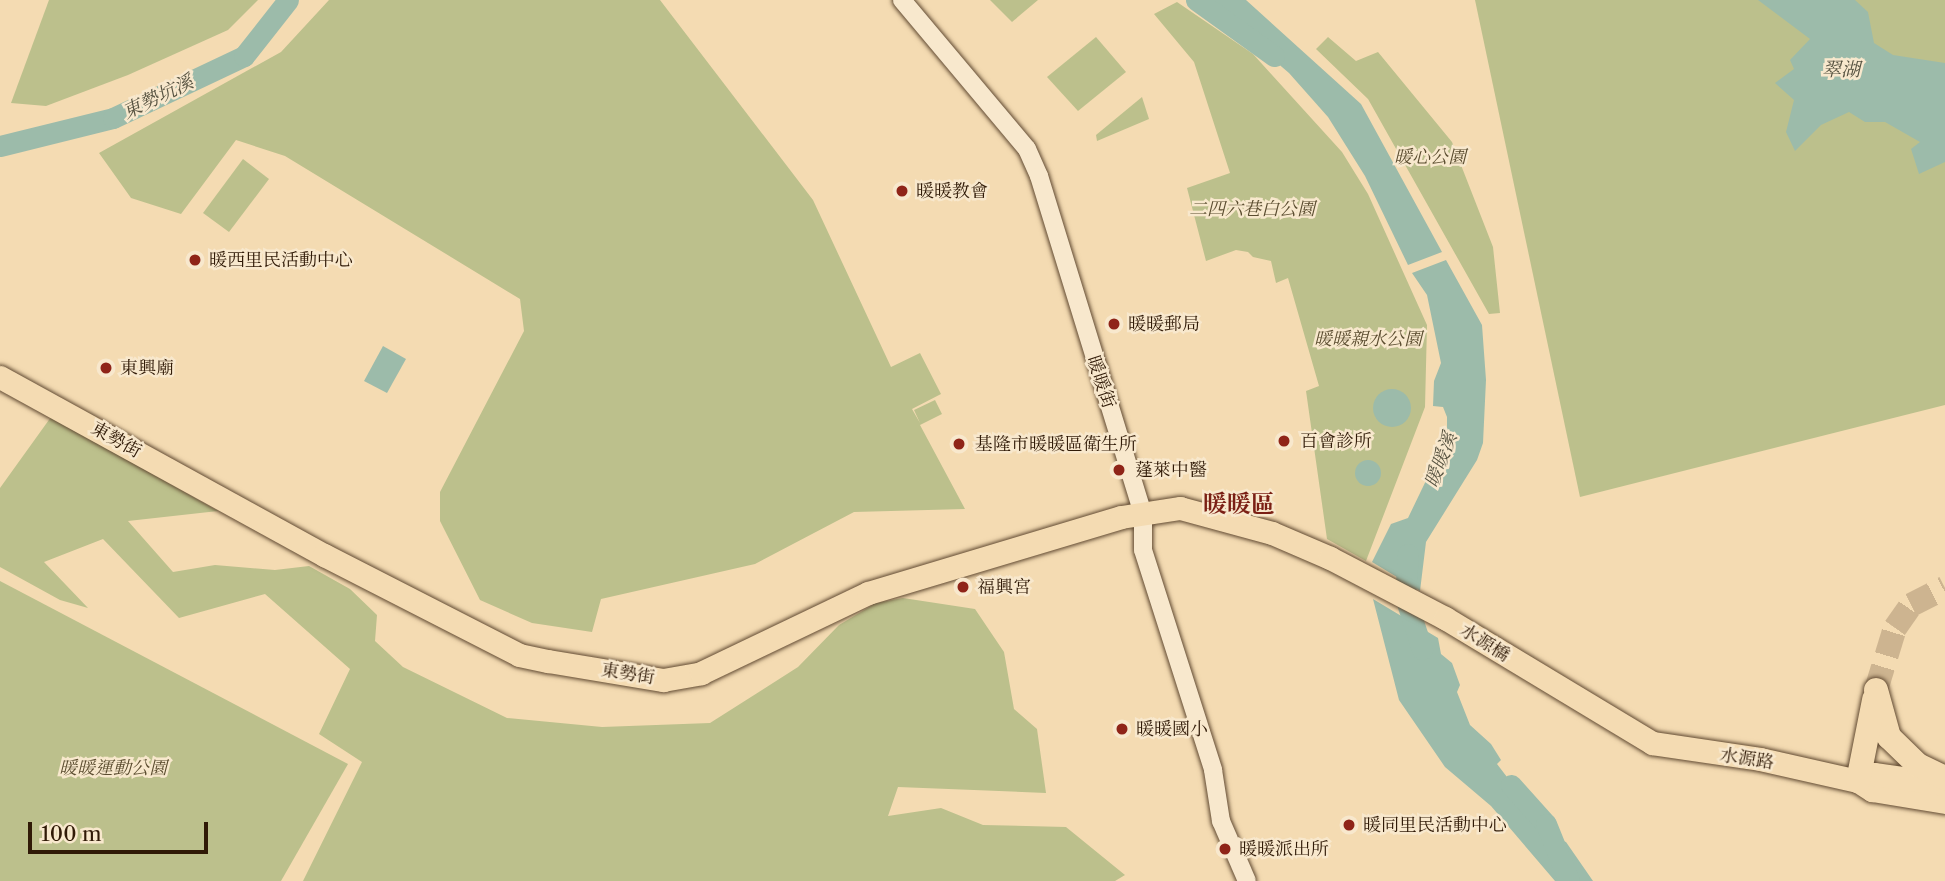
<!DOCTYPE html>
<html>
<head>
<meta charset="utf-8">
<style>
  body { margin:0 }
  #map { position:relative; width:1945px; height:881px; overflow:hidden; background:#f4dbb2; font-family:"Libre Caslon Text","Noto Serif TC",serif }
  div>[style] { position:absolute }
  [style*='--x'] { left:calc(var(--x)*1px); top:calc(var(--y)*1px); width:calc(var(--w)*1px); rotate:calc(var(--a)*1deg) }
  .green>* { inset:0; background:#bcc08c }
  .water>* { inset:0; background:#9cbbaa }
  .round { border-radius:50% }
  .river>* { height:21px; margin:-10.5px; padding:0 10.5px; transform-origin:10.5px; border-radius:10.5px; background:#9cbbaa }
  .trunk-tunnel>* { height:24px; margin-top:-12px; transform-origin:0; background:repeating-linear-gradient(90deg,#cdb490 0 24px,transparent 0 36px) }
  .roads { filter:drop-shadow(0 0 2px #614a32) drop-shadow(0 0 2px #614a32) }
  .tertiary>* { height:18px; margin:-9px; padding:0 9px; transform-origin:9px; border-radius:9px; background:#f8e8cd }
  .primary>* { height:23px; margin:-11.5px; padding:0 11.5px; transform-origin:11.5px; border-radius:11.5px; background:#f4dbb2 }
  .trunk>* { height:24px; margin:-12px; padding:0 12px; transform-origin:12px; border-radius:12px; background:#f4dbb2 }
  .dots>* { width:19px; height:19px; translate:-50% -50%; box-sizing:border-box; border:4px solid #f8e8cd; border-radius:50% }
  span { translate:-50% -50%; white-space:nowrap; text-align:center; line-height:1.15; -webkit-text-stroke:5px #f8e8cd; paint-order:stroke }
  .park-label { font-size:18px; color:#5a4c2f; font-style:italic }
  .poi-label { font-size:18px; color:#301a07 }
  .left { translate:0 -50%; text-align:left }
  .street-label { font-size:18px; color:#301a07 }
  .water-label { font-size:19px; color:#565240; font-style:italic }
  .district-label { font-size:24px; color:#7a1f14; font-weight:700 }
  .scale { position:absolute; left:28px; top:822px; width:180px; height:32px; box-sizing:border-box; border:4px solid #301a07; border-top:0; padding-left:9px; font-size:21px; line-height:24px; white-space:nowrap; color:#301a07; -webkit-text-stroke:5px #f8e8cd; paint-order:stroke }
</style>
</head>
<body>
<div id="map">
  <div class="green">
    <div style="clip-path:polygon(49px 0,258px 0,228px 30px,128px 75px,46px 106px,11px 103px)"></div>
    <div style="clip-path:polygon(329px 0,660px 0,813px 200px,891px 367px,920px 353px,941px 394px,912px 409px,920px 423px,914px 410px,935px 400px,942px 414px,920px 425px,965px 509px,854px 512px,755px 564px,601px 599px,592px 632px,532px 623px,480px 600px,440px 521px,440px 492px,524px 331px,520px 299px,285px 156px,236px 140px,181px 214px,131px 198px,99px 153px,281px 52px)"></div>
    <div style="clip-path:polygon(990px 0,1038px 0,1012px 22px)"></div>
    <div style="clip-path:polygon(1475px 0,1945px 0,1945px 405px,1580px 497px)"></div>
    <div style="clip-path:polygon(1177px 2px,1253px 54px,1342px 152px,1368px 194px,1427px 325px,1425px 407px,1366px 561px,1327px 539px,1306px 391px,1319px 386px,1288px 278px,1276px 283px,1271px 261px,1253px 257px,1248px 252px,1236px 250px,1206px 261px,1187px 188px,1230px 173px,1194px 62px,1154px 14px)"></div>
    <div style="clip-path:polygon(1096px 37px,1126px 72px,1078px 111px,1047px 77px)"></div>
    <div style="clip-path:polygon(1328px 37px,1356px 61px,1378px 52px,1452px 142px,1493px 247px,1500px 313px,1489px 314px,1368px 99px,1316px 49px)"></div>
    <div style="clip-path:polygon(1142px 97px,1149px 119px,1097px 141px,1096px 135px)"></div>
    <div style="clip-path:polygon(243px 159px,269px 179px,229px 232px,203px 213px)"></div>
    <div style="clip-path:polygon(51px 417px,218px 511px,128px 521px,173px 572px,215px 565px,275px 570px,309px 566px,350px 589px,377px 615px,375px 641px,403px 667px,507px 718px,602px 727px,710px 723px,798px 667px,839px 625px,876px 603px,903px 598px,975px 609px,1004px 652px,1014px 709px,1037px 729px,1046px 793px,898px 787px,888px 816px,941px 808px,983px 825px,1066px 827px,1125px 875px,1115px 881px,303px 881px,362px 762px,319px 734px,350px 669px,265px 594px,179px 618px,103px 539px,44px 562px,88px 608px,60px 600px,0 567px,0 488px)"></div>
    <div style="clip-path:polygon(0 581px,348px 764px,281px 881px,0 881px)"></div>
  </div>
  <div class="water">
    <div style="clip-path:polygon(1204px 0,1246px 0,1361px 104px,1442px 252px,1408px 265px,1365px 176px,1328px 117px,1289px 73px)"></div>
    <div style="clip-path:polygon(1758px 0,1855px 0,1868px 12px,1874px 43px,1893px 55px,1945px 63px,1945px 162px,1919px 174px,1911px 149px,1920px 142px,1885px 122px,1865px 122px,1849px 112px,1821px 125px,1795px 151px,1786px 132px,1794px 100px,1775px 83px,1794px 69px,1790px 60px,1810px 39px)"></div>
    <div style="clip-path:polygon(1446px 260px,1482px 325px,1486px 380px,1483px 443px,1477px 460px,1426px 542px,1420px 591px,1372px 562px,1391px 524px,1408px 518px,1447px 437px,1447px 417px,1443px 407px,1433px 406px,1434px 381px,1441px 363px,1427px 295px,1412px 273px)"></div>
    <div style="clip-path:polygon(383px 346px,406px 359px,387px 393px,364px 381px)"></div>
    <div class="round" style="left:1373px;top:389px;width:38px;height:38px"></div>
    <div class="round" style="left:1355px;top:460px;width:26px;height:26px"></div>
    <div style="clip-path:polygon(1373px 599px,1438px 638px,1441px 654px,1452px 663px,1460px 685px,1457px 692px,1470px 725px,1491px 744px,1501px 760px,1497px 764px,1553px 837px,1566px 842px,1593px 881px,1555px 881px,1491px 806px,1445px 767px,1399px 700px)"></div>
  </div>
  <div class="river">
    <div style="--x:1196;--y:0;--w:96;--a:35.7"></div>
    <div style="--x:0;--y:146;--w:116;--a:-13.9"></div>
    <div style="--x:113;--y:118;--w:145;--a:-25.3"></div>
    <div style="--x:244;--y:56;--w:71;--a:-51.8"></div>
    <div style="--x:1408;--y:554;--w:43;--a:94"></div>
    <div style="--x:1405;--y:597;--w:55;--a:71.9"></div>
    <div style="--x:1511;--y:785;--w:52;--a:48.1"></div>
    <div style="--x:1546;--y:824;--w:61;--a:68"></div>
  </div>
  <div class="trunk-tunnel">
    <div style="--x:1876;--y:690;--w:65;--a:-73"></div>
    <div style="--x:1895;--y:628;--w:28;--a:-55"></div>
    <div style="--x:1911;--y:605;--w:38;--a:-27"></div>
  </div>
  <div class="roads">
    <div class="tertiary">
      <div style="--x:902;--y:0;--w:194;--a:50"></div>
      <div style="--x:1027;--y:149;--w:30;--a:66"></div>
      <div style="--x:1039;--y:176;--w:354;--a:72.9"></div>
      <div style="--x:1143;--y:514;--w:36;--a:90"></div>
      <div style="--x:1143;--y:550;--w:231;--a:72.3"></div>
      <div style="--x:1213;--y:770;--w:52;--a:81.1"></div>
      <div style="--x:1221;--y:821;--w:65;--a:66.6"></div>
    </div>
    <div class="primary">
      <div style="--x:0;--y:377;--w:370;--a:28.8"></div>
      <div style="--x:324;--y:555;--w:219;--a:27.1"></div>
      <div style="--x:519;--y:655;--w:30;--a:12"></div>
      <div style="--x:548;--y:661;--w:117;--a:9.4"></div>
      <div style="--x:663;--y:680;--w:39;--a:-10"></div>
      <div style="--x:701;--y:673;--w:185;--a:-25.6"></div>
      <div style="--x:868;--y:593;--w:264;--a:-16.7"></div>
      <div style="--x:1121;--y:517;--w:60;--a:-8.7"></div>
      <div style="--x:1180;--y:508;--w:95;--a:15.2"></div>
      <div style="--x:1272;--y:533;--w:63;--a:23.3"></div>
      <div style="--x:1330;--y:558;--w:130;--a:27.6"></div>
      <div style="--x:1445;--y:618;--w:242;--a:31.1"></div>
      <div style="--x:1652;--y:743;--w:109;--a:8.4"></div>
      <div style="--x:1760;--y:759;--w:100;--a:12.7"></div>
      <div style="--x:1858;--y:781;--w:17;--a:33"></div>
      <div style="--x:1872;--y:790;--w:74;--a:9.3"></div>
      <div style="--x:1858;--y:781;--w:17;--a:-24"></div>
      <div style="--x:1874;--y:774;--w:72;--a:8"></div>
    </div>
    <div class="trunk">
      <div style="--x:1876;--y:690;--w:49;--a:74.5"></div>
      <div style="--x:1889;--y:737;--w:40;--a:44"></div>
      <div style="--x:1918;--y:765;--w:30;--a:26"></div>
      <div style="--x:1858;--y:781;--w:83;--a:-78.8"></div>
    </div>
  </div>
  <div class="dots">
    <div style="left:902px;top:191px;background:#8f2418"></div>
    <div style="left:195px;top:260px;background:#8f2418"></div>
    <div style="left:1114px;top:324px;background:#8f2418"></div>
    <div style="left:106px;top:368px;background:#8f2418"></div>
    <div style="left:1284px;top:441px;background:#8f2418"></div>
    <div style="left:959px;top:444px;background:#8f2418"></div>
    <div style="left:1119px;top:470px;background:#8f2418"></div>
    <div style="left:963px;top:587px;background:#8f2418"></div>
    <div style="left:1122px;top:729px;background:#8f2418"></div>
    <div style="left:1349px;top:825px;background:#8f2418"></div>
    <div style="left:1225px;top:849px;background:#8f2418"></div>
  </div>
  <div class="park-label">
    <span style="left:1430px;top:157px">暖心公園</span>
    <span style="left:1252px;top:209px">二四六巷白公園</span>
    <span style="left:1368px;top:339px">暖暖親水公園</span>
    <span style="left:113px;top:768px">暖暖運動公園</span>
  </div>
  <div class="poi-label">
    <span class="left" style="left:916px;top:191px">暖暖教會</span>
    <span class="left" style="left:209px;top:260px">暖西里民活動中心</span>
    <span class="left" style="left:1128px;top:324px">暖暖郵局</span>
    <span class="left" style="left:120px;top:368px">東興廟</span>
    <span class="left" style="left:1300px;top:441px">百會診所</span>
    <span class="left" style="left:975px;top:444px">基隆市暖暖區衛生所</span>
    <span class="left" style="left:1135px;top:470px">蓬萊中醫</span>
    <span class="left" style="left:977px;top:587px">福興宮</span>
    <span class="left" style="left:1136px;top:729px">暖暖國小</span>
    <span class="left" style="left:1363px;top:825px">暖同里民活動中心</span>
    <span class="left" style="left:1239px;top:849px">暖暖派出所</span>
  </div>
  <div class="street-label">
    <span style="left:1101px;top:382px;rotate:72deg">暖暖街</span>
    <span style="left:116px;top:440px;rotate:29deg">東勢街</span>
    <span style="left:1485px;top:643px;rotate:32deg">水源橋</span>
    <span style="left:628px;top:674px;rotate:9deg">東勢街</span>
    <span style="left:1747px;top:759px;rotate:9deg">水源路</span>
  </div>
  <div class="water-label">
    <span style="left:1841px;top:70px">翠湖</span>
    <span style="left:158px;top:97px;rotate:-26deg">東勢坑溪</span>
    <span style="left:1441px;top:460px;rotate:-69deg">暖暖溪</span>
  </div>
  <div class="district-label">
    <span style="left:1239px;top:504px">暖暖區</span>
  </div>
  <div class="scale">100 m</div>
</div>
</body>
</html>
